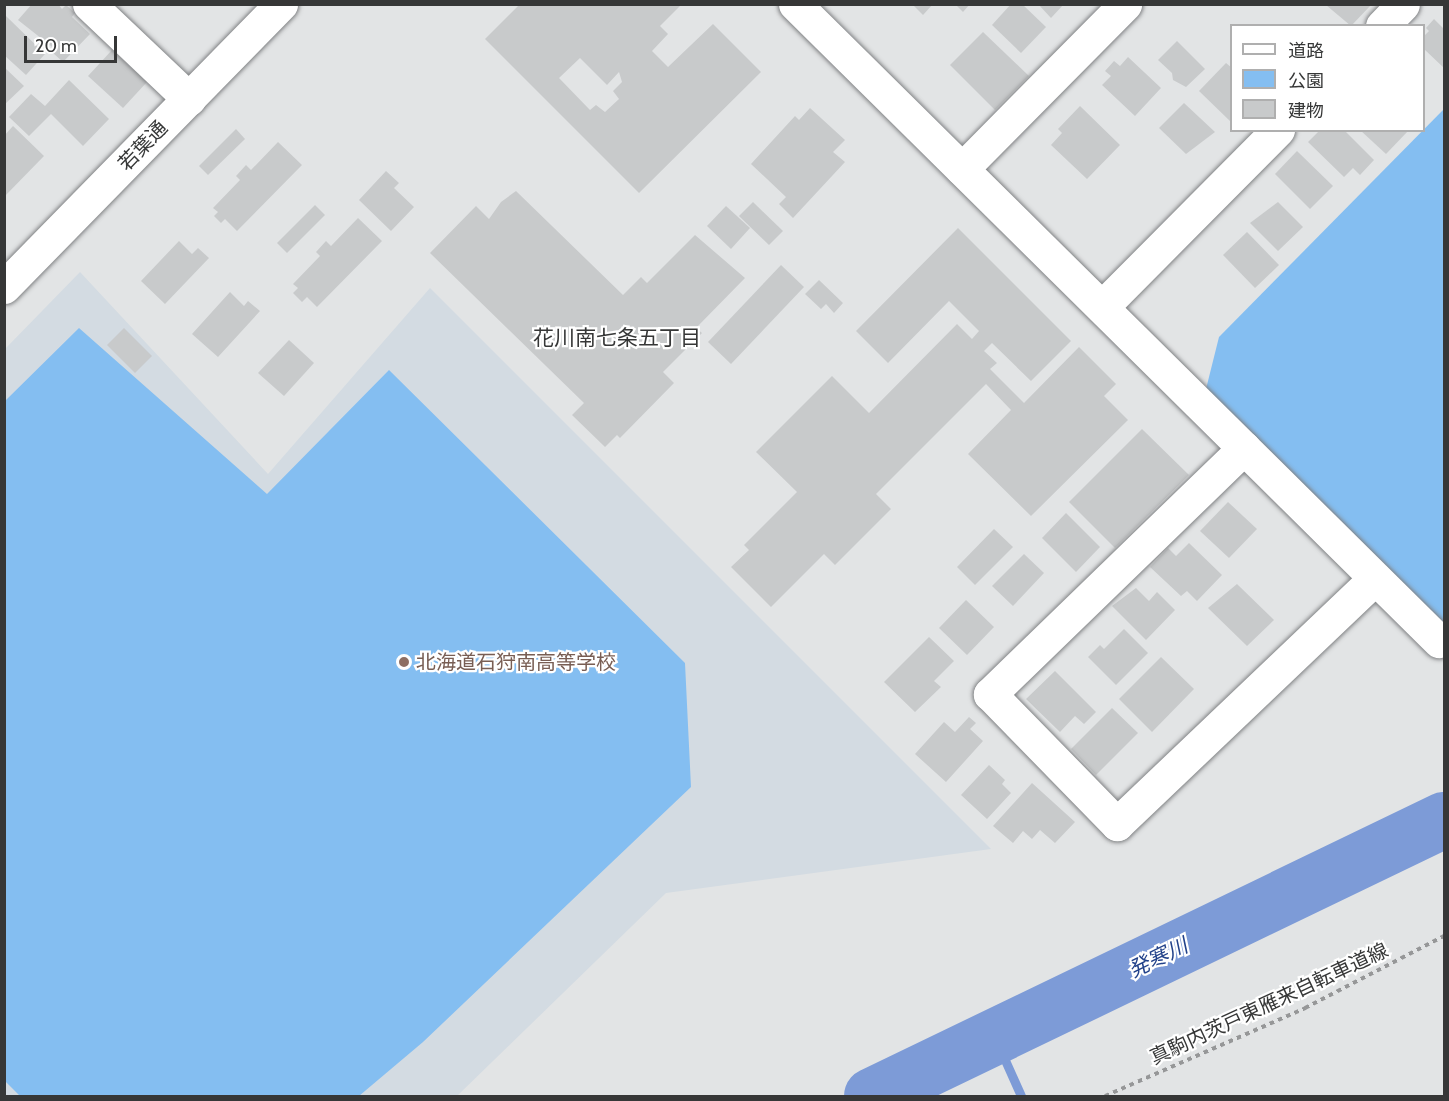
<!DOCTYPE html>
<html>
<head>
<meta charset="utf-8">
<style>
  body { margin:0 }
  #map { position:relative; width:1449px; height:1101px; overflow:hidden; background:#e2e4e5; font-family:Cabin,"Noto Sans JP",sans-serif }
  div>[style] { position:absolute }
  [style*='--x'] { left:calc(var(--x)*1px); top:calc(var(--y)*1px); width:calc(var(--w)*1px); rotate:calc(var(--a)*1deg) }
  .built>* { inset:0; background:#d3dbe2 }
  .green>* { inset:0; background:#84bef1 }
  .stream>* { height:9px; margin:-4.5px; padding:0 4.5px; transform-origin:4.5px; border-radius:4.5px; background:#7d9bd7 }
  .river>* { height:56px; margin:-28px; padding:0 28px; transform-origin:28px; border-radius:28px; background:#7d9bd7 }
  .building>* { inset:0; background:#c8cacb }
  .path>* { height:4px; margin-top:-2px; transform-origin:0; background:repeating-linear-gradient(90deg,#969798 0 4.5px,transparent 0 9px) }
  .roads { filter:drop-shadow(0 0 2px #808284) drop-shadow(0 0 2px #808284) }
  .minor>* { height:33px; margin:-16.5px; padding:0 16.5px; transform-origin:16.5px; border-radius:16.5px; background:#fff }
  .dots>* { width:16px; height:16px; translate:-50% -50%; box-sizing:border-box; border:3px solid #fff; border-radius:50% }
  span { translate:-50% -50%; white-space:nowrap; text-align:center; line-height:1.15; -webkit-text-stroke:4.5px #fff; paint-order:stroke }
  .street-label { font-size:20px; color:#363737 }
  .education-label { font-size:20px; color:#785e54 }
  .left { translate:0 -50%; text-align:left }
  .neighbourhood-label { font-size:21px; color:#363737 }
  .water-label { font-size:21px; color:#22428a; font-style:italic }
  .frame { position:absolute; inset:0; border:6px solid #363737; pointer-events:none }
  .legend { position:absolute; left:1230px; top:24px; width:195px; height:108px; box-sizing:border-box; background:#fff; border:2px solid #afafaf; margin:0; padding:8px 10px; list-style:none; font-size:18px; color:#363737 }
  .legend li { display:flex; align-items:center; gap:12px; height:30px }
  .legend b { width:30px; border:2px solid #afafaf }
  .scale { position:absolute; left:24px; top:36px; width:93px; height:27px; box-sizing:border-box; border:3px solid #363737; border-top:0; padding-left:8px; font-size:18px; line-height:21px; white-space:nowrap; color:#363737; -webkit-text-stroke:4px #fff; paint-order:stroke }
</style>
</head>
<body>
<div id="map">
  <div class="built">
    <div style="clip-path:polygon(80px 272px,268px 474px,430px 288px,991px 849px,666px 893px,457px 1096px,5px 1096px,5px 349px)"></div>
  </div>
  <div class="green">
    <div style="clip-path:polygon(1444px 109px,1444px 634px,1206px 389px,1219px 337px)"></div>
    <div style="clip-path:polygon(79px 328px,267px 494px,389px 370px,685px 663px,691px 787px,423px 1042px,359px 1096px,20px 1096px,5px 1081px,5px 401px)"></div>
  </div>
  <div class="stream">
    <div style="--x:996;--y:1040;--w:61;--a:65.9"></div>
  </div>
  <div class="river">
    <div style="--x:872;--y:1096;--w:635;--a:-25.76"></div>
  </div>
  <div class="building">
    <div style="clip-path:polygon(32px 4px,58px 4px,62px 9px,66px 5px,75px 13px,72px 17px,90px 34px,63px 62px,53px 53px,56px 50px,18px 20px)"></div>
    <div style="clip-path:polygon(evenodd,520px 4px,682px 4px,660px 26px,668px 34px,652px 51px,668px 67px,713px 24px,761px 72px,639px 193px,485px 39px,520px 4px,580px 58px,607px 85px,619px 72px,622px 82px,613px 91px,619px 99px,605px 112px,596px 105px,590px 110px,559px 78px,580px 58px)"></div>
    <div style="clip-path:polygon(912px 4px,933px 4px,923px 15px)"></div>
    <div style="clip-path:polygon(955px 4px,970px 4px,963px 12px)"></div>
    <div style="clip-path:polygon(1011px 4px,1022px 4px,1046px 27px,1021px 53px,992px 25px)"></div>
    <div style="clip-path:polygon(1038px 4px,1064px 4px,1051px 18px)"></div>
    <div style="clip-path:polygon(1326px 5px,1371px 5px,1351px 26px)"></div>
    <div style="clip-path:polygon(6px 16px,45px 54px,26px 75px,4px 55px)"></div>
    <div style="clip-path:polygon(1434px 19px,1444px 29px,1444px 68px,1424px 49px,1424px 36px,1429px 31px,1426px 28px)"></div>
    <div style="clip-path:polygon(983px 32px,1029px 76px,995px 110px,950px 65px)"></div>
    <div style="clip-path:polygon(1177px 41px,1205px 69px,1186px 87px,1173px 80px,1172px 73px,1158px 60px)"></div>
    <div style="clip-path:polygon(112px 50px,147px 82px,123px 108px,88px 76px)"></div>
    <div style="clip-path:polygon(1128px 57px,1161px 88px,1135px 116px,1102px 85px,1111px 76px,1105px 71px,1114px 61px,1120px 66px)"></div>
    <div style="clip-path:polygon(1226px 63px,1232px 68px,1232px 123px,1199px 91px)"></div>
    <div style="clip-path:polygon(4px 67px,24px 86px,4px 105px)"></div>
    <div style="clip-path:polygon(69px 80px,109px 119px,83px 146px,51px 114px,29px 136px,9px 117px,31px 94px,45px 106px)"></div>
    <div style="clip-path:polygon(1184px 103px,1215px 132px,1186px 154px,1159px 128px)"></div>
    <div style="clip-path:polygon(1080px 106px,1120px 145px,1087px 179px,1051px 145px,1062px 133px,1058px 129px)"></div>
    <div style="clip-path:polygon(810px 108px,845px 140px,833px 152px,845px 162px,793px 218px,779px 204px,786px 197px,751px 164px,795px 116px,799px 120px)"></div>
    <div style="clip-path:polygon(13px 126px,44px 156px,4px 197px,4px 136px)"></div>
    <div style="clip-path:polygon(236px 129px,245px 139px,208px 175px,199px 166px)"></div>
    <div style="clip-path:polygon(1320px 130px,1344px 130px,1374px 160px,1360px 175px,1353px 168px,1344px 177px,1308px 142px)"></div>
    <div style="clip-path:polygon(1360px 130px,1409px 130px,1386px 154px)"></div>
    <div style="clip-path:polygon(278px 142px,302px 165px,237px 231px,225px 219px,221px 223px,214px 216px,218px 212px,213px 208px,240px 180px,236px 176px,246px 165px,251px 170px)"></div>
    <div style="clip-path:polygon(1297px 151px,1333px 186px,1310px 209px,1275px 174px)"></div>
    <div style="clip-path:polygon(386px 171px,399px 183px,394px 188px,414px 207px,391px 231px,359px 200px)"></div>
    <div style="clip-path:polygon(516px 191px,623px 295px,641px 277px,647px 283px,695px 235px,745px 278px,696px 328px,702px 333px,663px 372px,674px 383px,620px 438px,617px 435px,605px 447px,572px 415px,584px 403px,430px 253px,476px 206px,489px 219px,501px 202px)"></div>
    <div style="clip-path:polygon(753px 202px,783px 231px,769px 245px,739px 216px)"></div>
    <div style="clip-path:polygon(1278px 202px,1303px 227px,1278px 251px,1250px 223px)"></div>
    <div style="clip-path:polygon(315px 205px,325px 215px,287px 253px,277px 243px)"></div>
    <div style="clip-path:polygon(726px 206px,750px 228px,731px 249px,707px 226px)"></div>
    <div style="clip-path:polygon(358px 218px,382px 241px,317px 307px,307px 297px,302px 302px,293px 293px,298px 288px,293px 284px,320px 256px,316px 252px,326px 241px,331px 246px)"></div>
    <div style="clip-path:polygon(958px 228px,1071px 341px,1031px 381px,992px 343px,984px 351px,997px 363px,990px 369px,1024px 403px,1079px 347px,1116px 384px,1104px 396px,1128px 420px,1031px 516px,968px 454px,1011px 410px,986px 384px,876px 494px,891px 509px,835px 565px,824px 554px,771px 607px,731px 567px,749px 550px,744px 545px,797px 492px,756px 452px,832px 376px,869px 413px,957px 324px,972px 339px,979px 331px,949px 301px,888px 363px,856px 331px)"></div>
    <div style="clip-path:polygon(1247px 232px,1279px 265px,1255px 288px,1223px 255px)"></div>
    <div style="clip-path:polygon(179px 241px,192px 254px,198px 248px,209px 258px,165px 304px,141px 281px)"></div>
    <div style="clip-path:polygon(781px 265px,804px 287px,731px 364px,708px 342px)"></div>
    <div style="clip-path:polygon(819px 280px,843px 303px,834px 313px,826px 304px,821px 309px,805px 294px)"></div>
    <div style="clip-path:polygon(230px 292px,244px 306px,248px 301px,260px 311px,218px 357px,192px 334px)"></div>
    <div style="clip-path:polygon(124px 328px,152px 356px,135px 373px,107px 345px)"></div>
    <div style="clip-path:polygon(289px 340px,314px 363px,284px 396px,258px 373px)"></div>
    <div style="clip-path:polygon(1142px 429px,1189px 475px,1115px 548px,1069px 502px)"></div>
    <div style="clip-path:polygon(1228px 502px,1257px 529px,1229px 558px,1200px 531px)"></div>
    <div style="clip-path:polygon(1066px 513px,1100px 547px,1076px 572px,1042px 538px)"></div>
    <div style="clip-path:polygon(994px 529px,1013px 547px,975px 585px,957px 567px)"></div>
    <div style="clip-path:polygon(1189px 543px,1222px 575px,1197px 601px,1187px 591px,1181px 596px,1150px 567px,1168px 548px,1176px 556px)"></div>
    <div style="clip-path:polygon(1024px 554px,1044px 573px,1013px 606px,992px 586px)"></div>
    <div style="clip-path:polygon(1237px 584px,1274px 620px,1247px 646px,1208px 608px)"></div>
    <div style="clip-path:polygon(1136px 588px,1149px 601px,1157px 592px,1175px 610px,1146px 640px,1112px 606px)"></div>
    <div style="clip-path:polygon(966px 600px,994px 627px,967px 655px,939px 628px)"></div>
    <div style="clip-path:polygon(1124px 629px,1148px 653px,1116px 685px,1088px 657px,1100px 645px,1104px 649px)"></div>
    <div style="clip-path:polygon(929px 637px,954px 661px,934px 681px,941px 687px,915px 712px,884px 682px)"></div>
    <div style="clip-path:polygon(1161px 657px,1194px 689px,1152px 732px,1119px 699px)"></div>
    <div style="clip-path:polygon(1055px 671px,1096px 712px,1084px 724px,1075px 716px,1060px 732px,1026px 699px)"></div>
    <div style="clip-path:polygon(1112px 708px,1138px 733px,1096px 775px,1071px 749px)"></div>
    <div style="clip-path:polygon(969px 717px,976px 723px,970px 729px,983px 741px,946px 782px,915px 754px,944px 722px,955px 732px)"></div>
    <div style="clip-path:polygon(989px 765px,1005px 780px,1002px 784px,1011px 793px,987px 819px,961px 795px)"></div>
    <div style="clip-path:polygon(1032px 783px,1075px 822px,1055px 843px,1040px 830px,1032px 839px,1023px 831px,1013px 843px,993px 826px)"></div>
  </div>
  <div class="path">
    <div style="--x:1105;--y:1096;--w:219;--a:-23.7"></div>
    <div style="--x:1305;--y:1008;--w:157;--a:-27.4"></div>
  </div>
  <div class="roads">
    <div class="minor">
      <div style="--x:89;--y:4;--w:138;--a:43.5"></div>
      <div style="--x:795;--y:4;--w:906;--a:44.69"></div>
      <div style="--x:1382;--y:26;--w:30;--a:-46"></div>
      <div style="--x:962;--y:169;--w:232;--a:-45.3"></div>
      <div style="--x:4;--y:287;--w:396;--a:-45.6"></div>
      <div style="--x:1102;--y:307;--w:250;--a:-45.2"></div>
      <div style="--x:1244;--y:448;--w:354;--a:135.9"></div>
      <div style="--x:990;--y:694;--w:182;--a:45.7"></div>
      <div style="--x:1117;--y:824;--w:356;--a:-43.6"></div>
    </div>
  </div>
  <div class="dots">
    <div style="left:404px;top:662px;background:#8d6e63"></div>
  </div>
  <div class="street-label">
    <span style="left:143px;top:146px;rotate:-46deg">若葉通</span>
    <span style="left:1269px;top:1004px;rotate:-25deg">真駒内茨戸東雁来自転車道線</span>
  </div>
  <div class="education-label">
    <span class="left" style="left:416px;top:662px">北海道石狩南高等学校</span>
  </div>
  <div class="neighbourhood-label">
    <span style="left:617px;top:338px">花川南七条五丁目</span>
  </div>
  <div class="water-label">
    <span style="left:1158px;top:958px;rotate:-26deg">発寒川</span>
  </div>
  <div class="frame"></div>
  <ul class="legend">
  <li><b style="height:8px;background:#fff"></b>道路</li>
  <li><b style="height:16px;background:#84bef1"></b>公園</li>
  <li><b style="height:16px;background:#c8cacb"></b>建物</li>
  </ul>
  <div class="scale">20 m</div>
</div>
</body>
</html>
